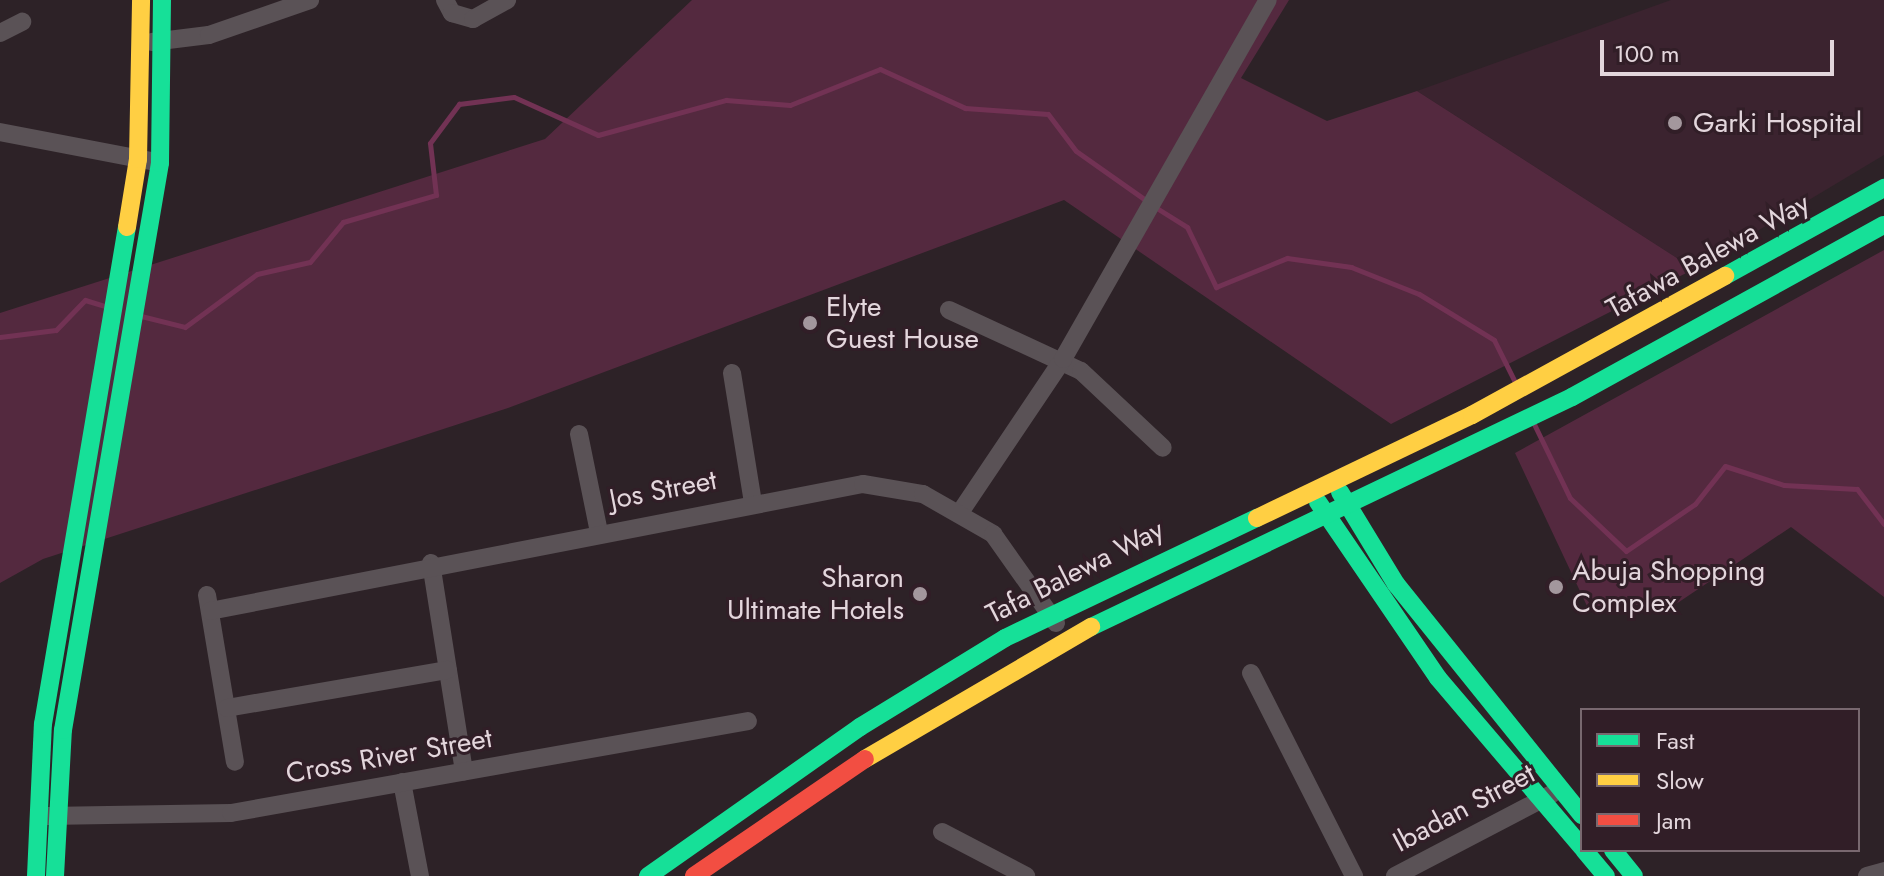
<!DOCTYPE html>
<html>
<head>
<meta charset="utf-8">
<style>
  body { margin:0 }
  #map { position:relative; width:1884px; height:876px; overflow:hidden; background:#2d2227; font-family:Jost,sans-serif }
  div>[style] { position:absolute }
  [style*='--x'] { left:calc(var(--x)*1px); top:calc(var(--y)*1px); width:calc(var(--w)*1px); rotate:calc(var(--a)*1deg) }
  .built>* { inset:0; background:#3b232f }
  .green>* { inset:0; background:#54293f }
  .stream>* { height:5px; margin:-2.5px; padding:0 2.5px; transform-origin:2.5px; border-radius:2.5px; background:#723254 }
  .street>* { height:18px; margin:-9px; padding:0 9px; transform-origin:9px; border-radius:9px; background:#5a5256 }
  .fast>* { height:18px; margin:-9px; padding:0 9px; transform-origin:9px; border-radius:9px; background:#16e098 }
  .slow>* { height:18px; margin:-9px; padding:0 9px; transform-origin:9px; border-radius:9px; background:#ffcf43 }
  .jam>* { height:18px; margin:-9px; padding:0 9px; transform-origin:9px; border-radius:9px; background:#f24e42 }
  .dots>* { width:22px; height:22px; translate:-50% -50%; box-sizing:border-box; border:4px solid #311e27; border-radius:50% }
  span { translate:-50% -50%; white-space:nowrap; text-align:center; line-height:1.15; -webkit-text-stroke:6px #311e27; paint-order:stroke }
  .poi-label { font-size:28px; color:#e3d6dc }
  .left { translate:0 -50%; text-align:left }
  .right { translate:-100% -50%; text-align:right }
  .street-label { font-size:28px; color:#e3d6dc }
  .legend { position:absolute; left:1580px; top:708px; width:280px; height:144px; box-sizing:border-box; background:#311e27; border:2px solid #78686f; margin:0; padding:10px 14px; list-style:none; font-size:24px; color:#e3d6dc }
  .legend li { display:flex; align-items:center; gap:16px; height:40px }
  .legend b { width:40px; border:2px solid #78686f }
  .scale { position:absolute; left:1600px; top:40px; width:234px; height:36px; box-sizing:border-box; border:4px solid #e3d6dc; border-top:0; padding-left:10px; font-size:24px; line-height:28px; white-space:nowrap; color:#e3d6dc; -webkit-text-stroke:6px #311e27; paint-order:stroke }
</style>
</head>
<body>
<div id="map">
  <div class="built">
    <div style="clip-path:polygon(1671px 0,1884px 0,1884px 155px,1694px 269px,1417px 91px)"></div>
  </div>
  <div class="green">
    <div style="clip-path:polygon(692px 0,1289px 0,1241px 78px,1327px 121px,1417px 91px,1694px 269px,1391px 424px,1064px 200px,508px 408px,43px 559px,0 583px,0 313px,545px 139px)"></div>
    <div style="clip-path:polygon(1884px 250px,1884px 597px,1791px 527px,1676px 604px,1587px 606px,1515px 453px)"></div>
  </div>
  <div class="stream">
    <div style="--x:1155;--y:207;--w:38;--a:32"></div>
    <div style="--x:1187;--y:227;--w:67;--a:64.2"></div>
    <div style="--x:1216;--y:287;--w:77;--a:-22.2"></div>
    <div style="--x:1287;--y:258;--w:65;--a:8"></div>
    <div style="--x:1351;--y:267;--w:73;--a:21.7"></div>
    <div style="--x:1419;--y:294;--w:88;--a:31.5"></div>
    <div style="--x:1494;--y:340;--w:47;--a:63.4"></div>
    <div style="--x:141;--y:316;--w:45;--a:14"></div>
    <div style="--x:185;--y:327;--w:89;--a:-36.4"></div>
    <div style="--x:257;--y:274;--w:54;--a:-12.8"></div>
    <div style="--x:310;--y:262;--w:52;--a:-50.5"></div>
    <div style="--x:343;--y:222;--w:97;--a:-16.2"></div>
    <div style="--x:436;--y:195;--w:52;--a:-96.6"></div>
    <div style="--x:430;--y:143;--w:49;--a:-53.4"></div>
    <div style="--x:459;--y:104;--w:55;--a:-7.3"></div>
    <div style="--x:514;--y:97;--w:92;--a:24.3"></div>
    <div style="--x:598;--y:135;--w:133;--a:-15.3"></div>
    <div style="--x:726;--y:100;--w:64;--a:4.5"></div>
    <div style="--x:790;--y:105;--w:97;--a:-21.8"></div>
    <div style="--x:880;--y:69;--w:94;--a:24.6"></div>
    <div style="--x:965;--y:108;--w:83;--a:4.1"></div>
    <div style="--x:1048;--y:114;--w:46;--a:52.9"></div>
    <div style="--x:1076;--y:151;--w:87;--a:35.2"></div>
    <div style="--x:0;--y:337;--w:56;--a:-7.1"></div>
    <div style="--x:56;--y:330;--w:42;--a:-46"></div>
    <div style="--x:85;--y:300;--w:21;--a:17"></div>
    <div style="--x:1534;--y:424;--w:82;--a:64.1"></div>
    <div style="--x:1570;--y:498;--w:77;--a:43.4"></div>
    <div style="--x:1626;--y:551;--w:83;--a:-34.3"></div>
    <div style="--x:1695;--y:504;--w:48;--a:-51.7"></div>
    <div style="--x:1725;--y:466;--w:62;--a:17.9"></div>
    <div style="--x:1784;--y:485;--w:73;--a:3.1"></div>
    <div style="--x:1857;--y:489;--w:44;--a:52.4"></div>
  </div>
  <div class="street">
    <div style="--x:445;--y:0;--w:15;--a:62"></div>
    <div style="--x:452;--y:13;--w:22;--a:16"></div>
    <div style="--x:473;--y:19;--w:39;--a:-29"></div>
    <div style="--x:0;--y:33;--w:25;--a:-27"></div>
    <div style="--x:152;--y:42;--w:57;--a:-7"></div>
    <div style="--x:209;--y:35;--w:107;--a:-19.1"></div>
    <div style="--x:0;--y:132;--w:153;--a:10.9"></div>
    <div style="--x:949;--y:310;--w:145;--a:24.8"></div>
    <div style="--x:1081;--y:371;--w:112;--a:43.2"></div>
    <div style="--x:732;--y:373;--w:131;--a:80.8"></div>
    <div style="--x:579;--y:434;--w:100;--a:78.5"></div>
    <div style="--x:961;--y:511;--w:183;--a:-56.1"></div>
    <div style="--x:1063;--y:359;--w:413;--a:-60.3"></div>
    <div style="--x:431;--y:563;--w:211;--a:81"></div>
    <div style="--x:207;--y:595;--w:169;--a:80.5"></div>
    <div style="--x:210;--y:611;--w:665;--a:-11.01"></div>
    <div style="--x:863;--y:484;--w:61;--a:9.5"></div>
    <div style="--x:923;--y:494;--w:81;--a:29.7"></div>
    <div style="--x:993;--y:534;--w:109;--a:54.7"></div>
    <div style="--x:1251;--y:673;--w:228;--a:63.1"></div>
    <div style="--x:227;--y:708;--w:224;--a:-9.8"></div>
    <div style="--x:402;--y:782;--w:96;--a:79.2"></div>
    <div style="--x:47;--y:816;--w:184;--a:-0.9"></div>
    <div style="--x:231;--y:813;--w:525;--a:-10.09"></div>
    <div style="--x:942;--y:832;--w:95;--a:27.6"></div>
    <div style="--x:1395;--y:876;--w:177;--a:-27.6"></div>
    <div style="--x:1867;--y:876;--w:18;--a:-16"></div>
  </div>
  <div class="fast">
    <div style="--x:1725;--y:276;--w:182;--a:-29"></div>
    <div style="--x:1340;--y:492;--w:108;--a:58.7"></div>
    <div style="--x:1396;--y:584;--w:297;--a:51.2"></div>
    <div style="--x:1318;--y:502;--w:213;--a:55.7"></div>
    <div style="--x:1438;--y:678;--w:222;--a:49.6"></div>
    <div style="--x:1091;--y:627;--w:533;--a:-25.56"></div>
    <div style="--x:1572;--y:397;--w:356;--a:-28.9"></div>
    <div style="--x:1584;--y:850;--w:34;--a:50"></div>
    <div style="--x:1613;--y:850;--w:33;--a:51"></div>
    <div style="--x:36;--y:876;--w:152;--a:-87.4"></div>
    <div style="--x:43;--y:724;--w:504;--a:-80.41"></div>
    <div style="--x:55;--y:876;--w:146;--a:-86.9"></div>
    <div style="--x:63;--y:730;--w:575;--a:-80.29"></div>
    <div style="--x:160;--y:163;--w:163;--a:-89.3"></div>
    <div style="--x:648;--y:876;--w:259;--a:-35.1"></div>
    <div style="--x:860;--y:727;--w:170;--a:-31.5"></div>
    <div style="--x:1005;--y:638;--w:279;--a:-25.5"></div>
  </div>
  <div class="slow">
    <div style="--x:127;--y:227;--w:69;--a:-80.8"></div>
    <div style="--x:138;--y:159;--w:159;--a:-88.9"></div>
    <div style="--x:1257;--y:518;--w:238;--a:-25.6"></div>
    <div style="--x:1472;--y:415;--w:289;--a:-28.8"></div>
    <div style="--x:865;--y:759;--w:262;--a:-30.3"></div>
  </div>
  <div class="jam">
    <div style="--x:694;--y:876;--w:207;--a:-34.4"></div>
  </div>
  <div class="dots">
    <div style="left:1675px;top:123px;background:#a3979d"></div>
    <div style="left:810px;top:323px;background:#a3979d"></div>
    <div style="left:1556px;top:587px;background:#a3979d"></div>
    <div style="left:920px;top:594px;background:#a3979d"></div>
  </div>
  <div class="poi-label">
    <span class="left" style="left:1693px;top:123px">Garki Hospital</span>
    <span class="left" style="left:826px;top:323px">Elyte<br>Guest House</span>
    <span class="left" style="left:1572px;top:587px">Abuja Shopping<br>Complex</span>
    <span class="right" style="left:904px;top:594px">Sharon<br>Ultimate Hotels</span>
  </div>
  <div class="street-label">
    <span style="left:1708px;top:256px;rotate:-29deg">Tafawa Balewa Way</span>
    <span style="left:663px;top:490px;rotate:-11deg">Jos Street</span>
    <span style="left:1075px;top:572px;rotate:-27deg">Tafa Balewa Way</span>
    <span style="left:389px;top:756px;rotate:-10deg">Cross River Street</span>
    <span style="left:1464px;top:808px;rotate:-28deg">Ibadan Street</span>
  </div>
  <ul class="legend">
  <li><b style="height:10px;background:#16e098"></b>Fast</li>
  <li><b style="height:10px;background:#ffcf43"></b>Slow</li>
  <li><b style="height:10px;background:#f24e42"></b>Jam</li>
  </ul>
  <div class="scale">100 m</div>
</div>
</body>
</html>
